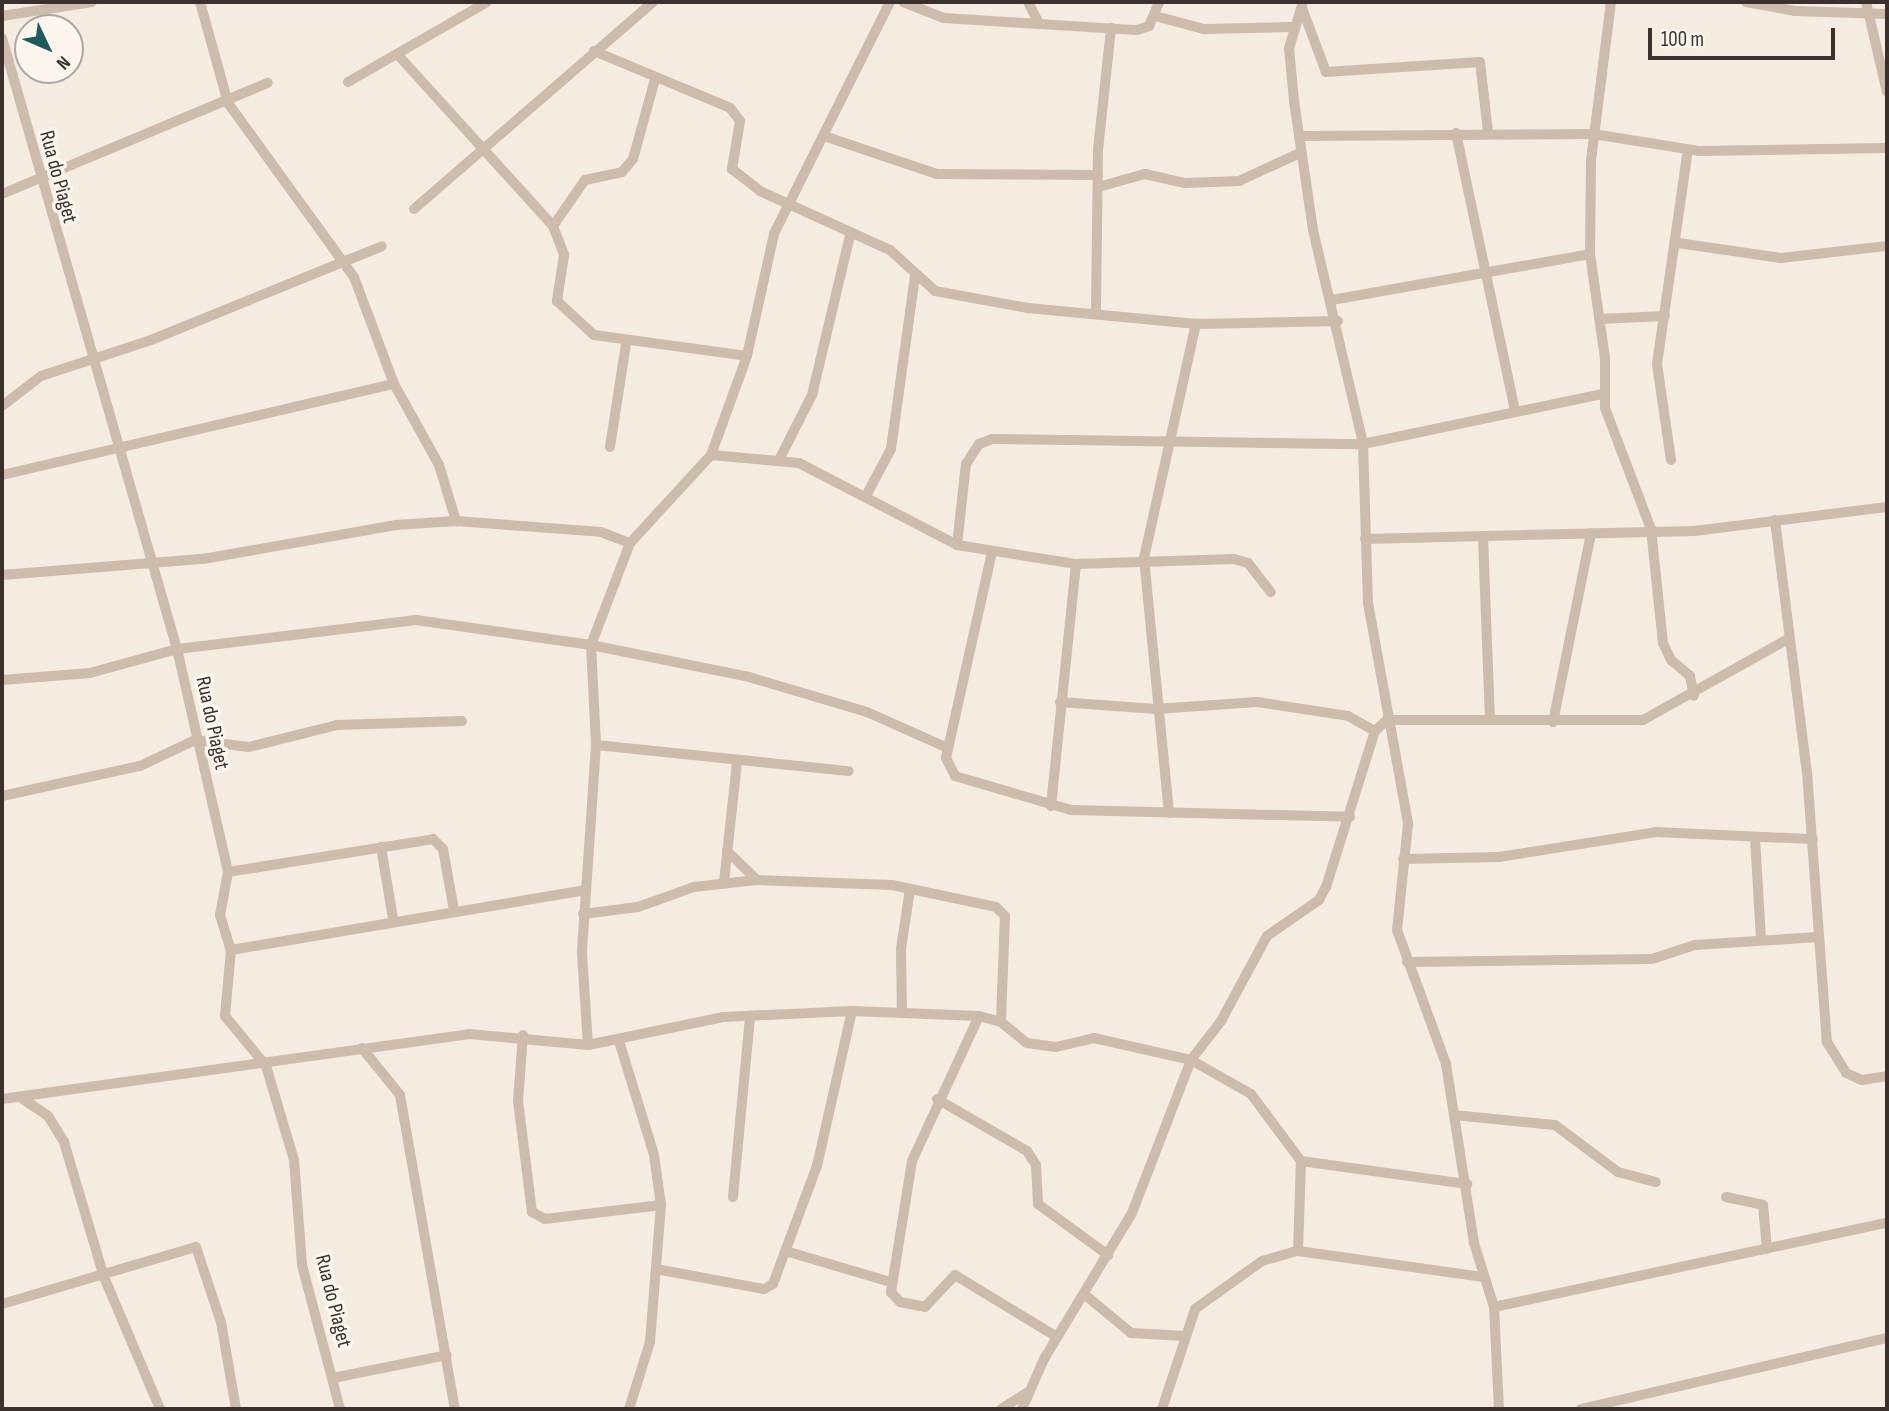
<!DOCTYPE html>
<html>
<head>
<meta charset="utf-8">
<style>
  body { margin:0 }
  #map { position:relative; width:1889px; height:1411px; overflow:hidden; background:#f4ebe1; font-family:"Sofia Sans Condensed",sans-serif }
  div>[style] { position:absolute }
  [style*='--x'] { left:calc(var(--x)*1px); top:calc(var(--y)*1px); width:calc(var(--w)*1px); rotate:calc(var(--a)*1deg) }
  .minor>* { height:10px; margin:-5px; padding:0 5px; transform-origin:5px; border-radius:5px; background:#cdbbac }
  span { translate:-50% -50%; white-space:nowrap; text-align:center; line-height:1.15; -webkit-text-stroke:7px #fbf5ee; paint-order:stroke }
  .street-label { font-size:21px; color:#3b302b }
  .frame { position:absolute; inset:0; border:4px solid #3b302b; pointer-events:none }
  .north { position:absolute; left:14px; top:14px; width:70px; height:70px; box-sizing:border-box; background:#fbf5ee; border:2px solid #aea6a0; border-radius:50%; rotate:134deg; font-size:19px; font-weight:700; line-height:28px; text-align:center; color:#3b302b }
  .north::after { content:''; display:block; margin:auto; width:24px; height:32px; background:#1f5a5e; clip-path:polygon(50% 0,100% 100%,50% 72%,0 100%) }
  .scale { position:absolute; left:1648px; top:28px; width:187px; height:32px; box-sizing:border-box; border:4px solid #3b302b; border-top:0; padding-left:9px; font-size:21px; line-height:24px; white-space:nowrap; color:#3b302b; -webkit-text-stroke:5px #fbf5ee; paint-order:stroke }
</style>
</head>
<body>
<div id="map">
  <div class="minor">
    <div style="--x:200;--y:2;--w:105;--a:74.5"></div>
    <div style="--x:228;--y:103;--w:215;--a:54.1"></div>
    <div style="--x:354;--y:277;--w:114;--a:69.5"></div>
    <div style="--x:394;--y:384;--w:93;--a:60.9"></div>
    <div style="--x:439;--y:465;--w:59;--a:73.1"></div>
    <div style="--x:456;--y:521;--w:145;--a:4.3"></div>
    <div style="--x:601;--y:532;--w:31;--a:21"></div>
    <div style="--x:890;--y:2;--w:259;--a:116.6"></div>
    <div style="--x:774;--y:234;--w:125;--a:102.5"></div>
    <div style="--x:747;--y:356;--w:105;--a:110"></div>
    <div style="--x:711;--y:455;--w:120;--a:132.6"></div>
    <div style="--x:630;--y:543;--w:109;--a:110.9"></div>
    <div style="--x:591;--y:645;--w:161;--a:11.4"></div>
    <div style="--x:749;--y:677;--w:123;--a:16.5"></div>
    <div style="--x:867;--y:712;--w:89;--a:24"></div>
    <div style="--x:903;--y:2;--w:44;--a:21.3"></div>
    <div style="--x:944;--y:18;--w:193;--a:3.6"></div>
    <div style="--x:1137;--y:30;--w:13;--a:-18"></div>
    <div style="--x:1149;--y:26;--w:26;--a:-67"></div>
    <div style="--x:1028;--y:2;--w:25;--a:63"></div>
    <div style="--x:1303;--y:2;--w:48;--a:106.9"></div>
    <div style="--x:1289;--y:48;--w:53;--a:84.6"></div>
    <div style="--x:1294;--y:101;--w:130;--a:81.6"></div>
    <div style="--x:1313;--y:230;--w:220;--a:76.8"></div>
    <div style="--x:1363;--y:444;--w:159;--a:88.2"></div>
    <div style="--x:1368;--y:603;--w:225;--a:79.7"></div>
    <div style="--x:1408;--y:824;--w:107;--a:95.9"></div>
    <div style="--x:1397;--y:930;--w:143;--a:69.9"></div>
    <div style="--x:1446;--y:1064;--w:181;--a:81.1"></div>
    <div style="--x:1474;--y:1243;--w:67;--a:72.6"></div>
    <div style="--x:1494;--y:1307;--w:102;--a:87.2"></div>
    <div style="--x:1611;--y:2;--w:159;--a:97.2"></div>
    <div style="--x:1591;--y:160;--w:94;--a:90.6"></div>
    <div style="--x:1590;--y:254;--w:105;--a:81.8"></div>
    <div style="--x:1605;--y:358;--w:50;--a:90"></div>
    <div style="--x:1605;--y:408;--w:129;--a:69.2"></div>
    <div style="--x:1651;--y:529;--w:115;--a:84"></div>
    <div style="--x:1663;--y:643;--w:19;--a:65"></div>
    <div style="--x:1671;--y:660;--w:25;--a:40"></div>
    <div style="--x:1690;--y:676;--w:20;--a:79"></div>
    <div style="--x:1746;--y:2;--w:50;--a:10.4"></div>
    <div style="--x:1795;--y:11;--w:92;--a:1.9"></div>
    <div style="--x:1866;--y:2;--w:92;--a:76.9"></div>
    <div style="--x:1302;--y:8;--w:68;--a:69.4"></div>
    <div style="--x:1326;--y:72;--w:154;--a:-3.7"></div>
    <div style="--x:1480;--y:62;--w:70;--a:83.5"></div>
    <div style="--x:2;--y:16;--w:91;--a:-8.8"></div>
    <div style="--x:1155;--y:16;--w:51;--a:14.9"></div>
    <div style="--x:1204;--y:29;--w:88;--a:-1.3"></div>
    <div style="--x:2;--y:38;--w:636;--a:74.02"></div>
    <div style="--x:177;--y:649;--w:229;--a:77.1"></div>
    <div style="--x:228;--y:872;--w:44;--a:100.5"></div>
    <div style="--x:220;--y:915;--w:37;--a:73"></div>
    <div style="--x:231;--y:950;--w:66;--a:95.2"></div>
    <div style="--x:225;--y:1016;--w:65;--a:50.6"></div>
    <div style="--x:266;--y:1066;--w:98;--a:73.4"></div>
    <div style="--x:294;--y:1160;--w:105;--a:85.6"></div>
    <div style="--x:302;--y:1265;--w:149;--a:75.2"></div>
    <div style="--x:594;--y:51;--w:147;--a:22.7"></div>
    <div style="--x:730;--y:108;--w:16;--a:52"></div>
    <div style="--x:740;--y:121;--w:49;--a:99.5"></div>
    <div style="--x:732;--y:169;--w:36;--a:38"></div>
    <div style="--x:760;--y:191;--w:143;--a:24.4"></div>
    <div style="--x:890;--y:250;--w:61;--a:42.3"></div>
    <div style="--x:935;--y:291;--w:95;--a:10.4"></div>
    <div style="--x:1028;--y:308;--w:169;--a:5.4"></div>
    <div style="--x:398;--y:55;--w:231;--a:47.8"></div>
    <div style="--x:553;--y:226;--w:31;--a:69"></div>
    <div style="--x:564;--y:255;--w:47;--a:98.7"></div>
    <div style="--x:557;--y:301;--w:50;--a:42.6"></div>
    <div style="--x:594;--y:335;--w:154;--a:7.8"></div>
    <div style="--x:348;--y:82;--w:160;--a:-29.9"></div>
    <div style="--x:1456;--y:133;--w:284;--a:78"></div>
    <div style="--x:1299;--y:136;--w:294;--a:-0.4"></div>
    <div style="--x:1593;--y:134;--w:107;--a:9.1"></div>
    <div style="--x:1699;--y:151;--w:188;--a:-0.9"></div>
    <div style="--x:827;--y:137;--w:116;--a:18.6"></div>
    <div style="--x:937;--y:174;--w:161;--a:0.4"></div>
    <div style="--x:1098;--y:187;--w:49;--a:-15.5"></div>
    <div style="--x:1145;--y:174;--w:41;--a:12.7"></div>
    <div style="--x:1185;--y:183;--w:54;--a:-2.1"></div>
    <div style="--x:1239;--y:181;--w:69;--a:-24.7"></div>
    <div style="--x:2;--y:194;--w:288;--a:-22.7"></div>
    <div style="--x:414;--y:209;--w:316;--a:-40.9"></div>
    <div style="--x:553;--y:226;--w:56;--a:-55.2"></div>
    <div style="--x:585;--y:180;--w:38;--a:-12"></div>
    <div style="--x:622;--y:172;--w:17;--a:-50"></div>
    <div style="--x:633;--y:159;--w:83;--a:-74.6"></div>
    <div style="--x:1678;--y:243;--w:104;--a:8.3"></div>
    <div style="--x:1781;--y:258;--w:107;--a:-6.5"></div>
    <div style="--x:1332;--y:300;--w:262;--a:-10.1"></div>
    <div style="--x:1096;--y:311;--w:161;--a:-89.3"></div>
    <div style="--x:1098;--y:150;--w:123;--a:-83.9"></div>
    <div style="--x:1599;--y:319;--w:66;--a:-2.6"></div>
    <div style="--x:2;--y:406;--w:49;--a:-37.6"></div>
    <div style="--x:41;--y:376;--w:116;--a:-18.1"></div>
    <div style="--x:151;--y:340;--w:249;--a:-22.1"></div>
    <div style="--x:610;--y:447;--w:104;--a:-81.2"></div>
    <div style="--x:711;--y:455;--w:88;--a:5.2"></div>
    <div style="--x:799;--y:463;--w:178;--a:27.4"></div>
    <div style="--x:957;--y:545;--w:121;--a:9.1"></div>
    <div style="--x:1076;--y:564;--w:158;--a:-1.8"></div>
    <div style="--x:1234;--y:559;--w:15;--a:16"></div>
    <div style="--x:1248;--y:563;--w:37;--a:52"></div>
    <div style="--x:780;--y:458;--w:71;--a:-63.1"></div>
    <div style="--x:812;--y:395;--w:164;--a:-76.6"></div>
    <div style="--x:1671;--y:460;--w:97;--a:-98.3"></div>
    <div style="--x:1657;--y:364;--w:216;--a:-81.8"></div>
    <div style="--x:2;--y:475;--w:402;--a:-13.1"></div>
    <div style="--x:866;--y:496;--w:53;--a:-62"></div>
    <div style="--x:891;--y:449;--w:174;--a:-82.1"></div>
    <div style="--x:1775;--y:520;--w:254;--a:82.8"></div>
    <div style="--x:1807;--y:772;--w:271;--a:85.8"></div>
    <div style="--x:1827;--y:1042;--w:36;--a:58"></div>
    <div style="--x:1846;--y:1073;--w:17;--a:24"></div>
    <div style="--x:1862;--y:1080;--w:25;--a:-9"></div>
    <div style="--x:1483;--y:538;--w:181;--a:87.8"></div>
    <div style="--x:1365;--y:539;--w:329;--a:-1.4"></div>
    <div style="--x:1694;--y:531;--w:194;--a:-7.1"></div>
    <div style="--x:957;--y:545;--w:81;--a:-83.7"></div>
    <div style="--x:966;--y:464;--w:24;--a:-57"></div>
    <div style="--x:979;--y:444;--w:14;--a:-21"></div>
    <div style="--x:992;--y:439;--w:371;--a:0.8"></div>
    <div style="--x:1363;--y:444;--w:245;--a:-11.8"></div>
    <div style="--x:992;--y:552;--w:211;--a:102.6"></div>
    <div style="--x:946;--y:758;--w:20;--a:63"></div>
    <div style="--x:955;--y:776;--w:121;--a:16.3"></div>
    <div style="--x:1071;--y:810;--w:279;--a:1.4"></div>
    <div style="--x:2;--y:575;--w:202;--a:-4.6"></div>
    <div style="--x:203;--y:559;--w:196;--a:-10"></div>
    <div style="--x:396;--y:525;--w:60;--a:-3.8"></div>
    <div style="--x:2;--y:680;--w:88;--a:-4.5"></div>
    <div style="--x:90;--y:673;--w:90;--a:-15.4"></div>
    <div style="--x:177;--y:649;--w:241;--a:-6.9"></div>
    <div style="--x:416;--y:620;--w:177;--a:8.1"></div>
    <div style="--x:591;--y:645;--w:100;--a:87.1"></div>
    <div style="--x:596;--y:745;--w:208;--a:93.9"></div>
    <div style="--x:582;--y:953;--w:92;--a:86.3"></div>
    <div style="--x:1060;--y:702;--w:96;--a:4.2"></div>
    <div style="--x:1156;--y:709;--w:101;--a:-4"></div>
    <div style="--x:1257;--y:702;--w:92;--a:8.7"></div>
    <div style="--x:1348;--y:716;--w:31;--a:29"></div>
    <div style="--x:1553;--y:722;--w:193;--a:-78.6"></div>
    <div style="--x:596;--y:745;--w:254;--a:5.9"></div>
    <div style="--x:2;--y:796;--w:141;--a:-12.3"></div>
    <div style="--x:140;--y:766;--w:61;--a:-25.3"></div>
    <div style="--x:195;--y:740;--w:54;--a:7.4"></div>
    <div style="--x:249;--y:747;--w:91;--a:-14"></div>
    <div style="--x:337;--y:725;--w:125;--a:-1.8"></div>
    <div style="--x:1051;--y:806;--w:243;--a:-84.1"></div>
    <div style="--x:1169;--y:813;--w:256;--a:-95.6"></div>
    <div style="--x:1144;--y:558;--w:240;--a:-77.5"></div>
    <div style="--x:1196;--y:324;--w:142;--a:-1.2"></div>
    <div style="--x:1755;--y:838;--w:102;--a:86.6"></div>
    <div style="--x:381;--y:847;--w:73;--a:80.5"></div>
    <div style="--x:727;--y:851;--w:42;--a:44"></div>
    <div style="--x:1403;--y:859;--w:96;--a:-1.2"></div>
    <div style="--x:1499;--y:857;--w:159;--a:-9"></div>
    <div style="--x:1656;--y:832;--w:157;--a:2.6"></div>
    <div style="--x:228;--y:872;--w:208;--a:-9.1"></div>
    <div style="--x:433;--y:839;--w:14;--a:45"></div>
    <div style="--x:443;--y:849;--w:62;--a:79.8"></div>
    <div style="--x:724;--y:882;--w:121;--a:-83.8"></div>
    <div style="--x:583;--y:914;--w:55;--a:-7.3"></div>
    <div style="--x:638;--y:907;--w:59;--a:-19.7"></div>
    <div style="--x:694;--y:887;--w:63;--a:-6.3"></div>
    <div style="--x:757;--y:880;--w:135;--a:2.1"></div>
    <div style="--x:892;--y:885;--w:106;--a:11.9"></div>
    <div style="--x:996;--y:907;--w:13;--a:45"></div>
    <div style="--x:1005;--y:916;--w:106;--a:92.2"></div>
    <div style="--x:231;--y:950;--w:360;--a:-9.6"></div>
    <div style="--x:1407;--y:962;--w:245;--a:-0.7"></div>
    <div style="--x:1652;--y:959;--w:45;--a:-18"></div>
    <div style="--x:1695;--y:945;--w:123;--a:-3.7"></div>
    <div style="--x:902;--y:1013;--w:64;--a:-90.9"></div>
    <div style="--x:901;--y:949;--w:61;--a:-81.5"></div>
    <div style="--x:979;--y:1016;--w:160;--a:114.8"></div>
    <div style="--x:912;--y:1161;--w:133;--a:99.1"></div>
    <div style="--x:891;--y:1292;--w:13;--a:48"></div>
    <div style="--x:900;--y:1302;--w:25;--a:11"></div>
    <div style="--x:925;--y:1307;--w:44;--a:-46.8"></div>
    <div style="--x:955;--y:1275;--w:119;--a:31.3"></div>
    <div style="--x:523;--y:1035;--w:66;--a:94.3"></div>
    <div style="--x:518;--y:1101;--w:112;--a:82.8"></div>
    <div style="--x:532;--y:1212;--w:15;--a:28"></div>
    <div style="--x:545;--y:1219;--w:117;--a:-6.9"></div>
    <div style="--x:619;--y:1041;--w:119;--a:72.9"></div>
    <div style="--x:654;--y:1155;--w:50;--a:82"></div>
    <div style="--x:661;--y:1205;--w:137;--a:94.6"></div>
    <div style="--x:650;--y:1342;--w:70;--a:107.4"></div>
    <div style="--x:362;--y:1048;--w:60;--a:51"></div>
    <div style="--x:400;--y:1095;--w:319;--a:80.1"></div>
    <div style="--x:20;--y:1097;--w:34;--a:34"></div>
    <div style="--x:48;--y:1116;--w:31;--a:58"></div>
    <div style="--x:64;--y:1142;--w:141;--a:73.5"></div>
    <div style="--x:104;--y:1277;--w:143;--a:67"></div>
    <div style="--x:2;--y:1099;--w:472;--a:-7.9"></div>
    <div style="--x:469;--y:1034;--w:120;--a:5.3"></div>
    <div style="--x:588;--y:1045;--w:138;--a:-11.7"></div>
    <div style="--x:723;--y:1017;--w:129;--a:-2.7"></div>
    <div style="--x:852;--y:1011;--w:127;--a:2.3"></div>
    <div style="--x:979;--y:1016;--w:23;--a:15"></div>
    <div style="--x:1001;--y:1022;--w:33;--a:39"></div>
    <div style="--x:1027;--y:1043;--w:29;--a:8"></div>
    <div style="--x:1056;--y:1047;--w:39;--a:-13"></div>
    <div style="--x:1094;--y:1038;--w:99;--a:12.8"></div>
    <div style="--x:1191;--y:1060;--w:69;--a:29.5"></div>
    <div style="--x:1251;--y:1094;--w:84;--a:53.3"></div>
    <div style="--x:1301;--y:1161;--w:168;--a:7.9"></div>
    <div style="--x:937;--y:1099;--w:104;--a:30"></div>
    <div style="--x:1027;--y:1151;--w:17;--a:57"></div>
    <div style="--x:1036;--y:1165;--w:39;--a:87"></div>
    <div style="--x:1038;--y:1204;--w:87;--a:36.1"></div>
    <div style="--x:1454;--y:1115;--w:101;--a:5.7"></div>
    <div style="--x:1555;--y:1125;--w:79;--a:36.7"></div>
    <div style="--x:1618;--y:1172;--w:39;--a:15"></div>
    <div style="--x:733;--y:1197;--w:182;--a:-84.6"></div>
    <div style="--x:1726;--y:1197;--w:38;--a:12"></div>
    <div style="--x:1763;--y:1205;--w:44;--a:84.8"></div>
    <div style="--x:1298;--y:1251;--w:90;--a:-88.1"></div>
    <div style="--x:789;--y:1252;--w:105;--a:16.5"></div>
    <div style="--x:656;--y:1269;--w:110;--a:10.5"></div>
    <div style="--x:764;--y:1289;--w:10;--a:-29"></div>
    <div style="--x:773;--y:1284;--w:126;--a:-69.6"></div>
    <div style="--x:817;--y:1166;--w:159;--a:-77.3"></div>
    <div style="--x:1084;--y:1294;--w:61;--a:39.7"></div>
    <div style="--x:1131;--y:1333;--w:54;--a:3.2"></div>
    <div style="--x:2;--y:1304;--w:202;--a:-16.4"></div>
    <div style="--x:196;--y:1247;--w:79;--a:71.6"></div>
    <div style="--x:221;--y:1322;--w:88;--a:80.2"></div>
    <div style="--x:1494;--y:1307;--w:402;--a:-12.1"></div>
    <div style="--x:333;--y:1378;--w:116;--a:-11.4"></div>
    <div style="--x:1001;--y:1409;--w:32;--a:-32"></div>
    <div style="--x:1022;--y:1409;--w:55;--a:-66.3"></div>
    <div style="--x:1044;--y:1359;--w:170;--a:-58.9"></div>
    <div style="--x:1132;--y:1213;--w:164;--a:-68.9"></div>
    <div style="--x:1191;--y:1060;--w:49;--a:-52.4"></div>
    <div style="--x:1221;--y:1021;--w:97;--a:-61.6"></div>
    <div style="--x:1267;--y:936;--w:63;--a:-34.7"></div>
    <div style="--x:1319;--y:900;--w:15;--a:-62"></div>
    <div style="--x:1326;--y:887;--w:164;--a:-72.6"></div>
    <div style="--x:1375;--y:731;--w:16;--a:-43"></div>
    <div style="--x:1387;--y:720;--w:256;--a:0"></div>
    <div style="--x:1643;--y:720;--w:166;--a:-29.2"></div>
    <div style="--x:1162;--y:1409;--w:105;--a:-71.7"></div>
    <div style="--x:1195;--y:1309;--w:82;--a:-35.6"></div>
    <div style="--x:1262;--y:1261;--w:37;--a:-16"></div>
    <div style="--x:1298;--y:1251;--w:186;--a:8"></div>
    <div style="--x:1581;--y:1409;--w:314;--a:-13.1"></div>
  </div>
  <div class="street-label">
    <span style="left:58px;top:177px;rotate:75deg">Rua do Piaget</span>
    <span style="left:212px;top:723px;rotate:78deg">Rua do Piaget</span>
    <span style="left:333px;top:1301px;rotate:76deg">Rua do Piaget</span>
  </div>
  <div class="frame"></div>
  <div class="north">N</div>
  <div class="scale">100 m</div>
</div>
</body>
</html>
